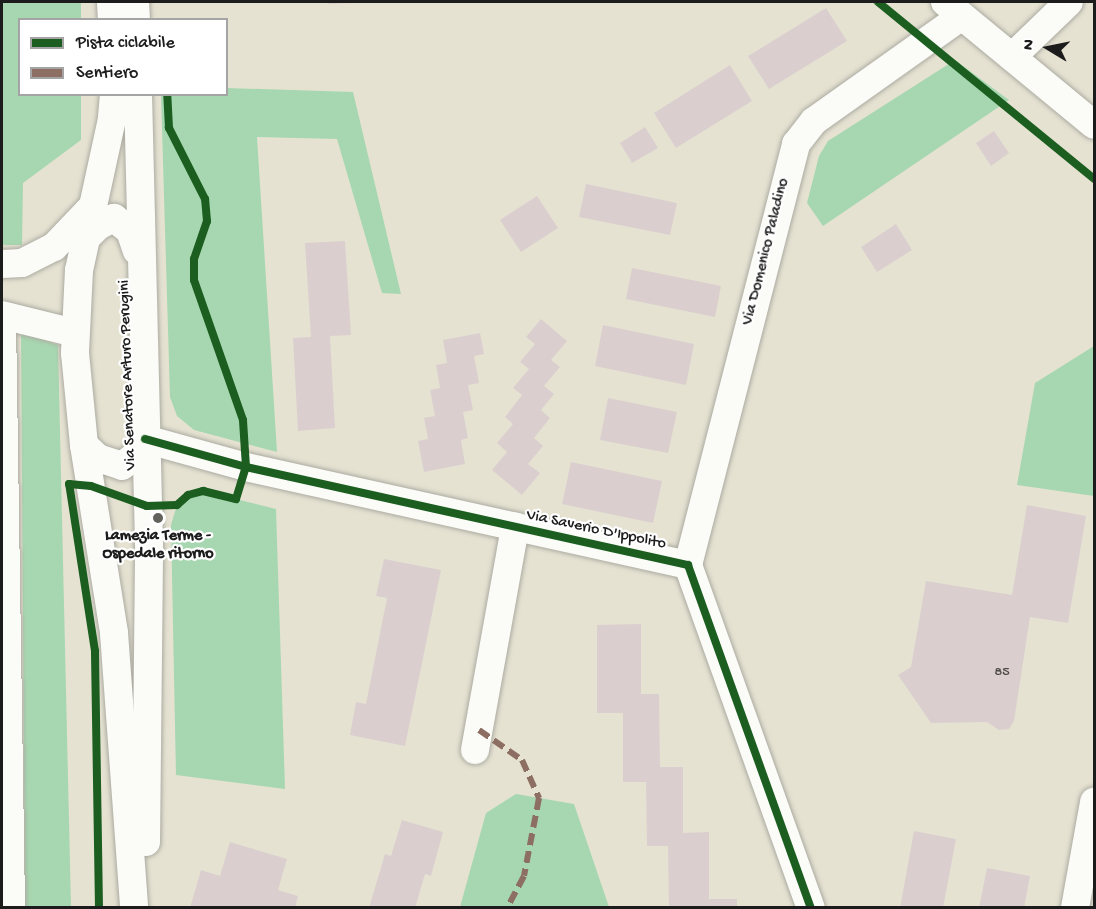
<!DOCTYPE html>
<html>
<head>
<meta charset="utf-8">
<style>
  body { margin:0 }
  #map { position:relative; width:1096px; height:909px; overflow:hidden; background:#e5e2d2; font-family:"Gochi Hand",sans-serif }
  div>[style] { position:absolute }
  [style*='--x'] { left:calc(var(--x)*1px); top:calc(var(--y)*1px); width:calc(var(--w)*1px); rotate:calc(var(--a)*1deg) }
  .green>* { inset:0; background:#a7d7b0 }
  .building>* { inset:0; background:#dacfce }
  .roads { filter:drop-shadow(0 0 2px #acaba1) drop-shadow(0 0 2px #acaba1) }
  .minor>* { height:28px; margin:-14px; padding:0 14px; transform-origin:14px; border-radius:14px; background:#fbfbf8 }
  .quiet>* { height:6px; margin-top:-3px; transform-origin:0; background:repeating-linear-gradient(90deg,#8d6e63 0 12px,transparent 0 18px) }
  .cycleway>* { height:8px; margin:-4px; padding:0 4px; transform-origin:4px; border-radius:4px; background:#1b5e20 }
  .dots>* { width:16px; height:16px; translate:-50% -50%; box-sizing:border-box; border:3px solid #fff; border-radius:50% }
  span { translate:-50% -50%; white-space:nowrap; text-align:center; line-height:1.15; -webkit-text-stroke:4.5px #fff; paint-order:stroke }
  .number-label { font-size:14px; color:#4c4948 }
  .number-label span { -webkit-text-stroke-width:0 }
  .street-label { font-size:16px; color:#1c1c1c }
  .poi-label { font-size:16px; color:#1c1c1c; font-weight:700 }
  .frame { position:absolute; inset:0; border:3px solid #1c1c1c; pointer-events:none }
  .legend { position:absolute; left:18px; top:18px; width:210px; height:78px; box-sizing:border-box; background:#fff; border:2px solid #a4a4a4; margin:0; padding:8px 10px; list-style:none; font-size:18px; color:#1c1c1c }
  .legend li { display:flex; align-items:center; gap:12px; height:30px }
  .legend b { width:30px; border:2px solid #a4a4a4 }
  .north { position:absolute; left:1018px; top:18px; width:60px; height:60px; -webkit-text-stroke:4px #fff; paint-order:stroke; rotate:280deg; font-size:16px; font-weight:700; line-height:24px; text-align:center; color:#1c1c1c }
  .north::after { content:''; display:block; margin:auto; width:21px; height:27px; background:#1c1c1c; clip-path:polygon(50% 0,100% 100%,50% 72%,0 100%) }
</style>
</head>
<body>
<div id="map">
  <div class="green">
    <div style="clip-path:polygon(2px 2px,81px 2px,81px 19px,20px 20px,20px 94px,81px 95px,81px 140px,23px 183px,22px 245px,2px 245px)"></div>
    <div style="clip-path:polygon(955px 60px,1009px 100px,823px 226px,807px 203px,819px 156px,828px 141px)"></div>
    <div style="clip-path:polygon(227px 88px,353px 92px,401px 294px,382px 293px,337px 139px,257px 137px,277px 452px,194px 430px,177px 416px,170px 397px,161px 95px,226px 94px)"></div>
    <div style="clip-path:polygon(21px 331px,58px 345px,71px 907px,25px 907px)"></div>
    <div style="clip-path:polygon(1094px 346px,1094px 496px,1017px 485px,1035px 383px)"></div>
    <div style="clip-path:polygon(203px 491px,276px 509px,285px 789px,176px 775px,171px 525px,177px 505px,188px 495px)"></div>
    <div style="clip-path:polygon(516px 794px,574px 804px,609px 907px,460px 907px,486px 813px)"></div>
  </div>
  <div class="building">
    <div style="clip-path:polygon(328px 2px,353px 2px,353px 3px,328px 4px)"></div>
    <div style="clip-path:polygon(826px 8px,847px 41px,769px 89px,748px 56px)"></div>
    <div style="clip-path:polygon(730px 65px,752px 101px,676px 148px,654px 113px)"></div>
    <div style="clip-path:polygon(645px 127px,658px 148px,632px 163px,620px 143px)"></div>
    <div style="clip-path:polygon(994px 131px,1009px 153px,991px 166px,976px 143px)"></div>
    <div style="clip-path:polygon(586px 184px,677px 203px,670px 235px,579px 217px)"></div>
    <div style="clip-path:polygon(537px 196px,558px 228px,521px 252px,500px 220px)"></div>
    <div style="clip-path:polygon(896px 224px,912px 250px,877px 272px,861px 247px)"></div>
    <div style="clip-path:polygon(345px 241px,351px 335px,330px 336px,335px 428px,298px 431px,293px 338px,311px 337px,305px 243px)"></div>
    <div style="clip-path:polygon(632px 268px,721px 286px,715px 317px,626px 299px)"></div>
    <div style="clip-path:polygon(541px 319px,567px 341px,551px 360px,560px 367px,544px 386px,554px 394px,541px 410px,550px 418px,534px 438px,543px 446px,528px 464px,540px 473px,522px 495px,492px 470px,507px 452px,497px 443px,513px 424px,505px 417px,522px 395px,513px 388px,529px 369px,520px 362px,535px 344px,526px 337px)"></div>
    <div style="clip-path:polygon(603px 325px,694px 344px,686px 385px,595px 366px)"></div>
    <div style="clip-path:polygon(480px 333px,484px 354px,474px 356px,479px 383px,468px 385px,473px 410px,463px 412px,468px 438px,461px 440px,465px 464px,424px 472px,418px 441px,428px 439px,424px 418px,435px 416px,430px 390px,440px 388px,436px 365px,447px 363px,443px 340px)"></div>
    <div style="clip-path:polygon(608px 398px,677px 412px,668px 453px,600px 440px)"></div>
    <div style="clip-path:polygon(571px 462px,662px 481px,653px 523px,562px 504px)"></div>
    <div style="clip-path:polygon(1027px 505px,1086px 516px,1068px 623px,1030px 617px,1014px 721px,1009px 729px,999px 730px,987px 722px,931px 723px,898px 675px,911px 667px,926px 581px,1012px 595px)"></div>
    <div style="clip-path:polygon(384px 559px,441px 570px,405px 746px,350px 735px,356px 702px,366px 704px,387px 598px,376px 596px)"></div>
    <div style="clip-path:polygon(641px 624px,641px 694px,659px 694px,660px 767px,683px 767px,683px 833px,709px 832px,709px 899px,737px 899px,737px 908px,669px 908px,668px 846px,647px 846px,646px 782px,623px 782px,623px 713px,597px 713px,597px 625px)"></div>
    <div style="clip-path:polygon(402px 820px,443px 832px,431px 876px,425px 874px,415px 908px,369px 908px,385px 854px,391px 856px)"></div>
    <div style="clip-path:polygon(914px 831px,956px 839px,943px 908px,900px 908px)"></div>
    <div style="clip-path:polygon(230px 842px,287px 859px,278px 890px,298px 896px,295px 908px,190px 908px,201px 870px,220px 876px)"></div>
    <div style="clip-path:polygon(987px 868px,1030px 876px,1024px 908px,979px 908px)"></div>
  </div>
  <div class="roads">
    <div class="minor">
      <div style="--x:111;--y:2;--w:18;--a:87"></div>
      <div style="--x:135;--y:2;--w:18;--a:87"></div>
      <div style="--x:945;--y:2;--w:193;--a:39.5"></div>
      <div style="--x:1012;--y:57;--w:79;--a:-44"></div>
      <div style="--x:114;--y:94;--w:25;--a:95"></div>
      <div style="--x:112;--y:119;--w:155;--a:102.3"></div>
      <div style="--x:79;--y:270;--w:83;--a:92.8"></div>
      <div style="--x:75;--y:353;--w:92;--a:84.4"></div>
      <div style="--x:84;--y:445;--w:190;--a:80.9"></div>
      <div style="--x:114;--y:633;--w:276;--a:85.8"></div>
      <div style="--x:138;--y:94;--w:464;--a:88.6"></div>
      <div style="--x:149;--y:558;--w:284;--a:90.6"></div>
      <div style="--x:85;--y:239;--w:18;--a:-45"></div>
      <div style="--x:98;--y:226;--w:18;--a:-27"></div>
      <div style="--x:114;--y:218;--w:21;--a:39"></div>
      <div style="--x:130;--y:231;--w:21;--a:71"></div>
      <div style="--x:2;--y:264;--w:20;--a:-3"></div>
      <div style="--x:22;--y:263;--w:36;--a:-27"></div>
      <div style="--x:54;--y:247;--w:54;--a:-46.5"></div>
      <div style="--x:2;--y:315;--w:75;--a:13.9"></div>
      <div style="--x:2;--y:320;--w:588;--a:89.12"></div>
      <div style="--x:145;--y:439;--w:105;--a:15.5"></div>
      <div style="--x:246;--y:467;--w:453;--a:12.5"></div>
      <div style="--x:688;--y:565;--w:364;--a:70.3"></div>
      <div style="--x:84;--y:445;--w:19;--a:43"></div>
      <div style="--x:98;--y:458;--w:25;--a:18"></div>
      <div style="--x:122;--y:466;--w:31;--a:-38"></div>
      <div style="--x:688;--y:565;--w:435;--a:-75.6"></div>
      <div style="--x:796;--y:144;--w:29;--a:-52"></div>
      <div style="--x:814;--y:121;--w:181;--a:-35.4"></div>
      <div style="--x:475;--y:750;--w:227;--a:-79.8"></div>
      <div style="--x:1075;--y:908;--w:108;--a:-79.8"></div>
    </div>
  </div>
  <div class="quiet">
    <div style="--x:479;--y:730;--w:52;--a:34.9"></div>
    <div style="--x:522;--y:760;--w:42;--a:65.9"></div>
    <div style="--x:539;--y:798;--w:79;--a:100.9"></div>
    <div style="--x:524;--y:876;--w:36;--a:118"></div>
  </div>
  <div class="cycleway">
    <div style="--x:878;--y:2;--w:279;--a:39.3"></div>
    <div style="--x:145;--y:439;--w:105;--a:15.5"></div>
    <div style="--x:246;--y:467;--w:453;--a:12.5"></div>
    <div style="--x:688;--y:565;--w:364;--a:70.3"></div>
    <div style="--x:99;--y:908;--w:257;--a:-90.9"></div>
    <div style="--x:95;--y:651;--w:169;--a:-98.8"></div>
    <div style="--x:69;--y:484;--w:22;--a:5"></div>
    <div style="--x:91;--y:486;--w:59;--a:19.7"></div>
    <div style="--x:147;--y:506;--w:30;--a:-2"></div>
    <div style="--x:177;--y:505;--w:15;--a:-42"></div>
    <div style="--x:188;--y:495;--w:16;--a:-15"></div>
    <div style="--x:203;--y:491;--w:34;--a:14"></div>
    <div style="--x:236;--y:499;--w:34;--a:-73"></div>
    <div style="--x:246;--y:467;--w:47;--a:-93.7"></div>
    <div style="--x:243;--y:420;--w:148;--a:-109.3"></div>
    <div style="--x:194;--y:280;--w:21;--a:-90"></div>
    <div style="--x:194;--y:259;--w:40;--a:-71.1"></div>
    <div style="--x:207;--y:221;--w:22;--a:-95"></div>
    <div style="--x:205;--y:199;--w:80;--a:-116.9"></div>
    <div style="--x:169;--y:128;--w:34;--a:-93"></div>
  </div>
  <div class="dots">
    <div style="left:158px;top:518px;background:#62615c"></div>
  </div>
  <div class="number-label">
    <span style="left:1002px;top:673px">85</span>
  </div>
  <div class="street-label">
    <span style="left:767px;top:252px;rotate:-76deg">Via Domenico Paladino</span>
    <span style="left:129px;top:375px;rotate:-92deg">Via Senatore Arturo Perugini</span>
    <span style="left:596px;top:531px;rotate:12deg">Via Saverio D'Ippolito</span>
  </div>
  <div class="poi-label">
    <span style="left:158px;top:546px">Lamezia Terme -<br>Ospedale ritorno</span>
  </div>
  <div class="frame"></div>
  <ul class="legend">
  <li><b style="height:8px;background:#1b5e20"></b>Pista ciclabile</li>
  <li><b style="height:8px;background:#8d6e63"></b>Sentiero</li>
  </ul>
  <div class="north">N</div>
</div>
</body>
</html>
